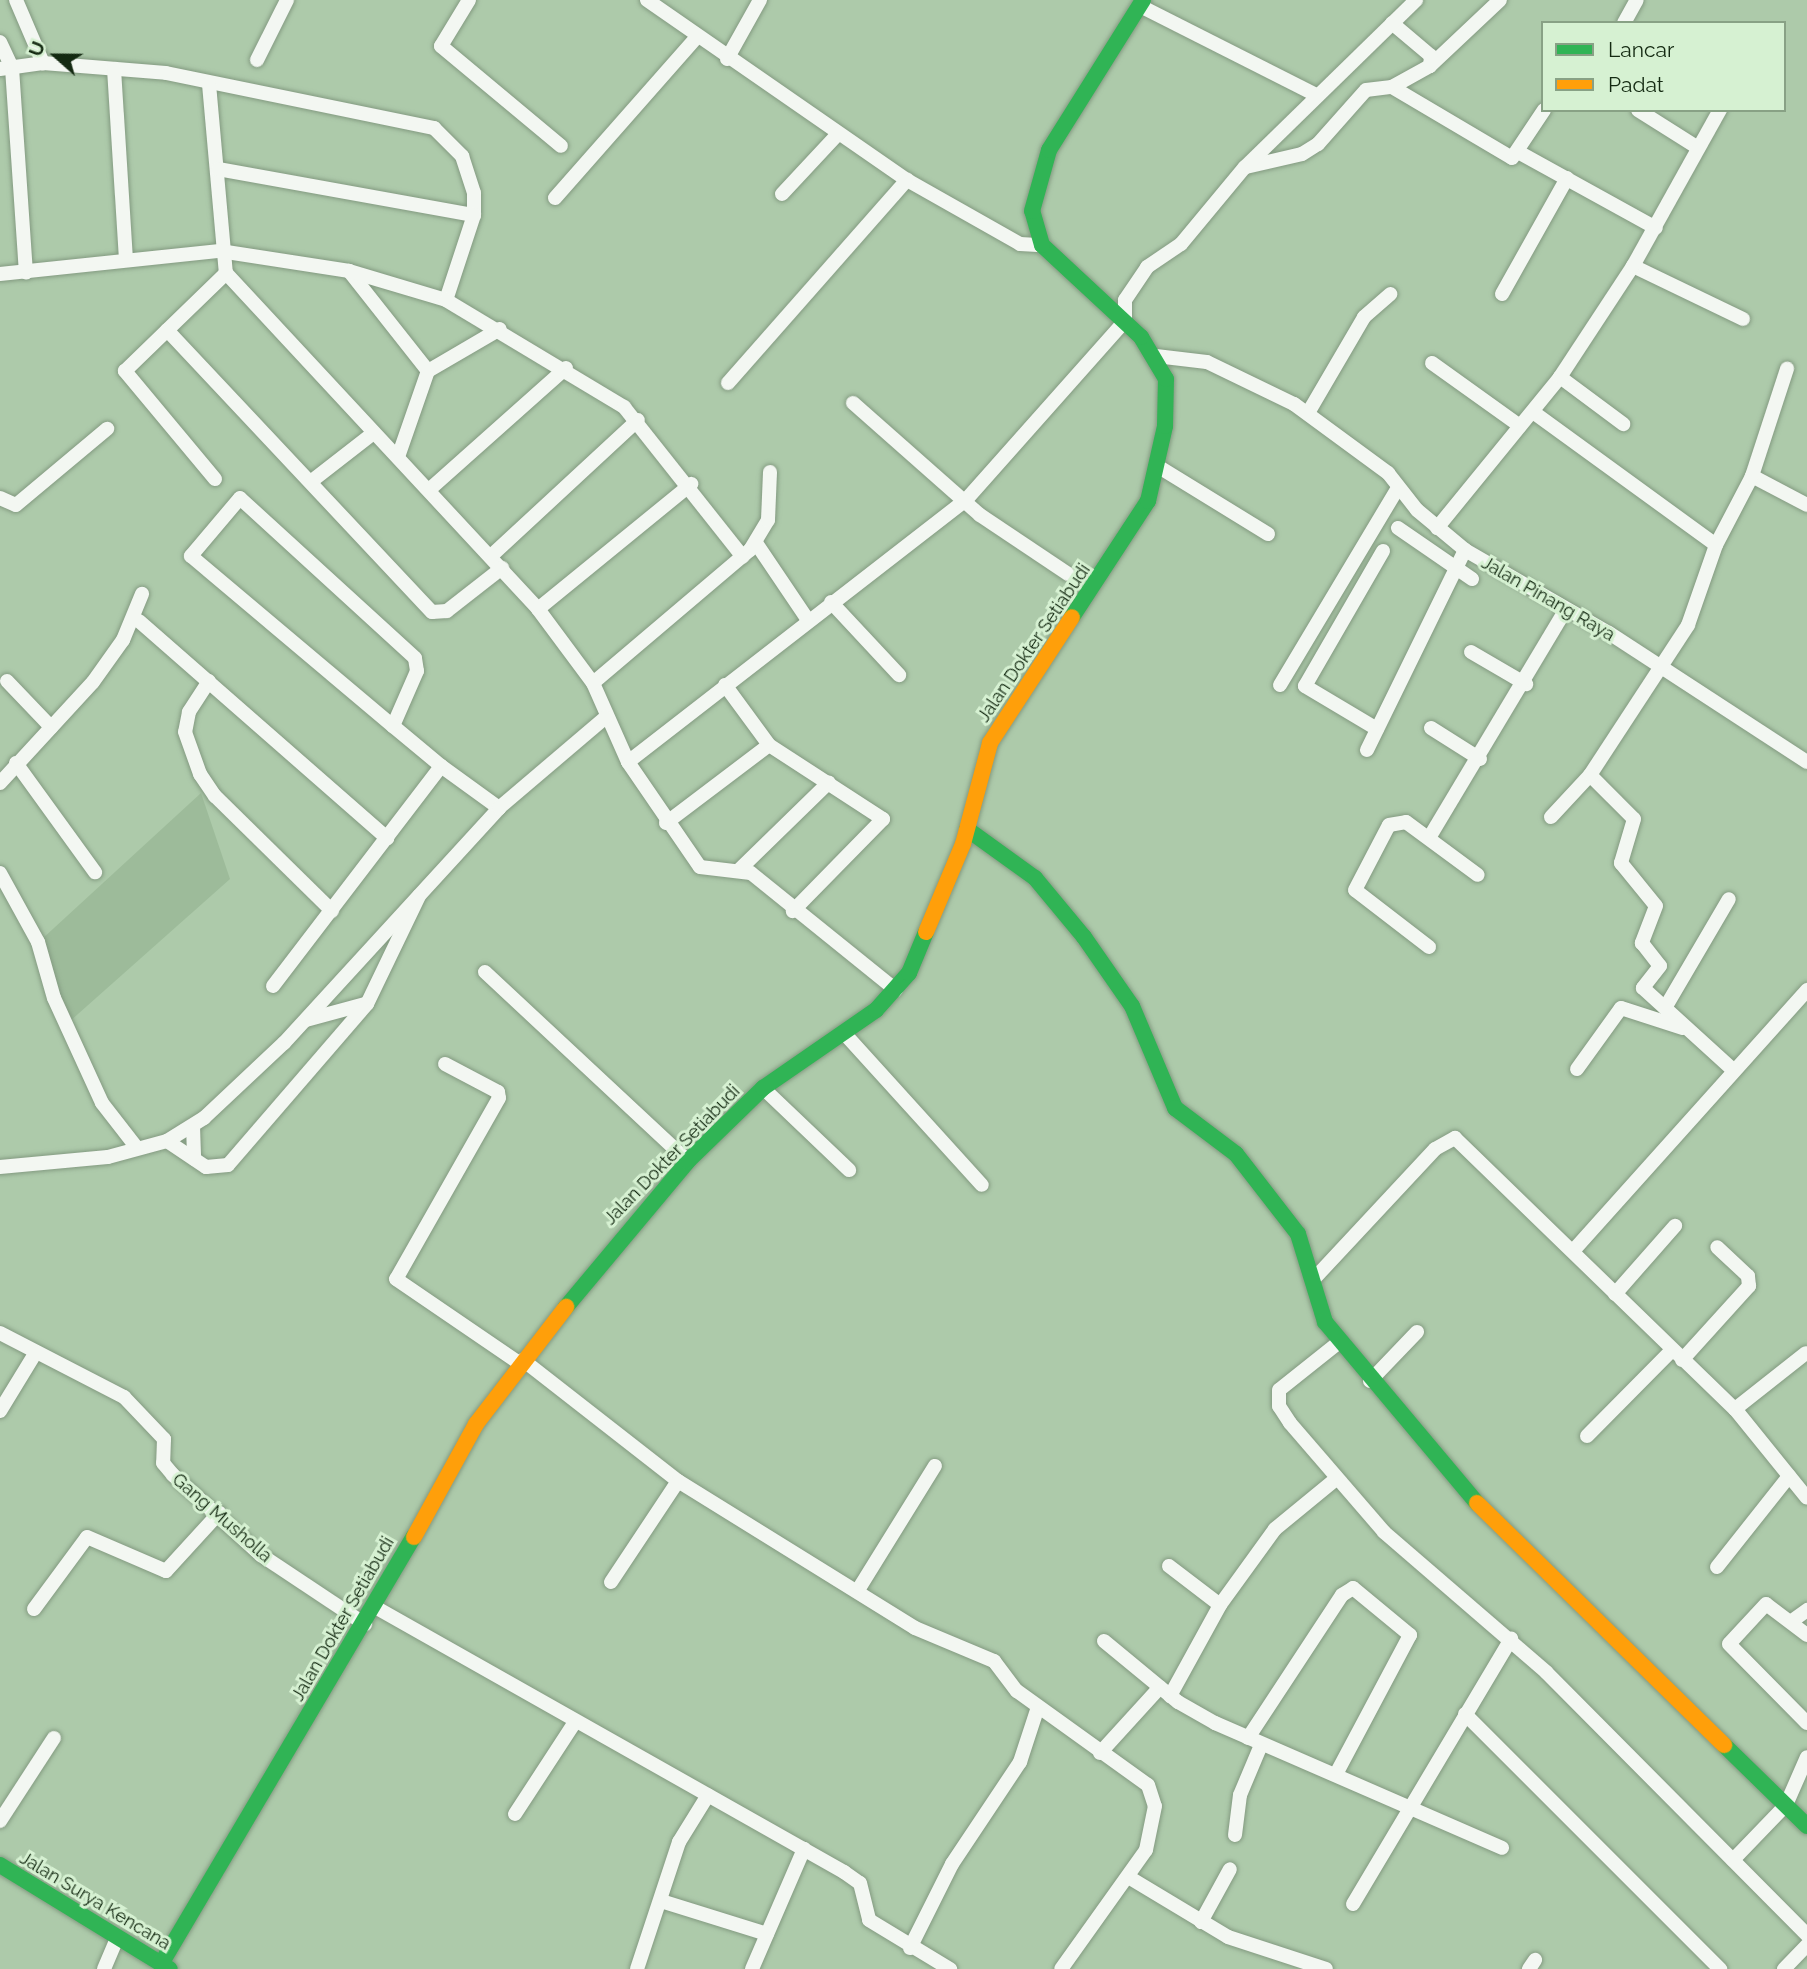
<!DOCTYPE html>
<html>
<head>
<meta charset="utf-8">
<style>
  body { margin:0 }
  #map { position:relative; width:1807px; height:1969px; overflow:hidden; background:#adcaaa; font-family:Raleway,sans-serif }
  div>[style] { position:absolute }
  [style*='--x'] { left:calc(var(--x)*1px); top:calc(var(--y)*1px); width:calc(var(--w)*1px); rotate:calc(var(--a)*1deg) }
  .green>* { inset:0; background:#9dbb9a }
  .roads { filter:drop-shadow(0 0 2px #839a81) drop-shadow(0 0 2px #839a81) }
  .street>* { height:14px; margin:-7px; padding:0 7px; transform-origin:7px; border-radius:7px; background:#f3f7f2 }
  .fast>* { height:16px; margin:-8px; padding:0 8px; transform-origin:8px; border-radius:8px; background:#30b455 }
  .slow>* { height:16px; margin:-8px; padding:0 8px; transform-origin:8px; border-radius:8px; background:#ff9f0a }
  span { translate:-50% -50%; white-space:nowrap; text-align:center; line-height:1.15; -webkit-text-stroke:6px #d6f1d2; paint-order:stroke }
  .street-label { font-size:18px; color:#142a12 }
  .legend { position:absolute; left:1541px; top:21px; width:245px; height:91px; box-sizing:border-box; background:#d6f1d2; border:2px solid #88a185; margin:0; padding:9px 12px; list-style:none; font-size:21px; color:#142a12 }
  .legend li { display:flex; align-items:center; gap:14px; height:35px }
  .legend b { width:35px; border:2px solid #88a185 }
  .north { position:absolute; left:21px; top:21px; width:70px; height:70px; -webkit-text-stroke:5px #d6f1d2; paint-order:stroke; rotate:291deg; font-size:19px; font-weight:700; line-height:28px; text-align:center; color:#142a12 }
  .north::after { content:''; display:block; margin:auto; width:24px; height:32px; background:#142a12; clip-path:polygon(50% 0,100% 100%,50% 72%,0 100%) }
</style>
</head>
<body>
<div id="map">
  <div class="green">
    <div style="clip-path:polygon(201px 793px,230px 879px,69px 1022px,42px 939px)"></div>
  </div>
  <div class="roads">
    <div class="street">
      <div style="--x:16;--y:0;--w:69;--a:66.8"></div>
      <div style="--x:469;--y:0;--w:54;--a:121.3"></div>
      <div style="--x:441;--y:46;--w:156;--a:39.8"></div>
      <div style="--x:647;--y:0;--w:316;--a:34.7"></div>
      <div style="--x:907;--y:180;--w:130;--a:29.5"></div>
      <div style="--x:1020;--y:244;--w:22;--a:3"></div>
      <div style="--x:1140;--y:6;--w:197;--a:26.8"></div>
      <div style="--x:1624;--y:23;--w:26;--a:-61"></div>
      <div style="--x:0;--y:42;--w:29;--a:65"></div>
      <div style="--x:12;--y:68;--w:205;--a:86.1"></div>
      <div style="--x:727;--y:59;--w:68;--a:-60.8"></div>
      <div style="--x:257;--y:60;--w:67;--a:-63.4"></div>
      <div style="--x:1430;--y:66;--w:96;--a:-43.3"></div>
      <div style="--x:0;--y:69;--w:43;--a:-7.9"></div>
      <div style="--x:43;--y:63;--w:123;--a:4.6"></div>
      <div style="--x:166;--y:73;--w:274;--a:11.6"></div>
      <div style="--x:434;--y:128;--w:40;--a:45"></div>
      <div style="--x:462;--y:156;--w:39;--a:72"></div>
      <div style="--x:474;--y:193;--w:22;--a:90"></div>
      <div style="--x:474;--y:215;--w:89;--a:108.2"></div>
      <div style="--x:114;--y:69;--w:190;--a:86.4"></div>
      <div style="--x:209;--y:84;--w:190;--a:84.9"></div>
      <div style="--x:226;--y:273;--w:459;--a:47.1"></div>
      <div style="--x:538;--y:609;--w:92;--a:53.4"></div>
      <div style="--x:593;--y:683;--w:86;--a:66.1"></div>
      <div style="--x:628;--y:762;--w:127;--a:55.6"></div>
      <div style="--x:700;--y:867;--w:51;--a:6.7"></div>
      <div style="--x:751;--y:873;--w:186;--a:38.9"></div>
      <div style="--x:1392;--y:87;--w:139;--a:30.6"></div>
      <div style="--x:1512;--y:158;--w:58;--a:-56.3"></div>
      <div style="--x:1638;--y:110;--w:71;--a:32.3"></div>
      <div style="--x:1520;--y:153;--w:155;--a:28.9"></div>
      <div style="--x:1246;--y:167;--w:57;--a:-13.1"></div>
      <div style="--x:1302;--y:154;--w:19;--a:-32"></div>
      <div style="--x:1318;--y:144;--w:72;--a:-48.4"></div>
      <div style="--x:1366;--y:90;--w:26;--a:-7"></div>
      <div style="--x:1392;--y:87;--w:43;--a:-28.9"></div>
      <div style="--x:1430;--y:66;--w:10;--a:-84"></div>
      <div style="--x:1431;--y:56;--w:51;--a:-139.8"></div>
      <div style="--x:218;--y:169;--w:260;--a:10.2"></div>
      <div style="--x:782;--y:194;--w:82;--a:-47"></div>
      <div style="--x:555;--y:198;--w:215;--a:-48.6"></div>
      <div style="--x:1633;--y:266;--w:122;--a:25.7"></div>
      <div style="--x:349;--y:271;--w:127;--a:51.7"></div>
      <div style="--x:0;--y:274;--w:221;--a:-6"></div>
      <div style="--x:220;--y:251;--w:131;--a:8.8"></div>
      <div style="--x:349;--y:271;--w:101;--a:16.6"></div>
      <div style="--x:446;--y:300;--w:208;--a:31"></div>
      <div style="--x:624;--y:407;--w:191;--a:51.6"></div>
      <div style="--x:1502;--y:294;--w:133;--a:-60.7"></div>
      <div style="--x:167;--y:330;--w:387;--a:46.8"></div>
      <div style="--x:432;--y:612;--w:15;--a:-4"></div>
      <div style="--x:447;--y:611;--w:70;--a:-38"></div>
      <div style="--x:1156;--y:356;--w:51;--a:6.7"></div>
      <div style="--x:1207;--y:362;--w:97;--a:25.8"></div>
      <div style="--x:1294;--y:404;--w:117;--a:36.3"></div>
      <div style="--x:1388;--y:473;--w:47;--a:51.9"></div>
      <div style="--x:1417;--y:510;--w:62;--a:39.8"></div>
      <div style="--x:1465;--y:550;--w:166;--a:30"></div>
      <div style="--x:1609;--y:633;--w:236;--a:33.1"></div>
      <div style="--x:1432;--y:363;--w:108;--a:35.6"></div>
      <div style="--x:1560;--y:377;--w:79;--a:36.7"></div>
      <div style="--x:728;--y:383;--w:271;--a:-48.6"></div>
      <div style="--x:853;--y:403;--w:169;--a:41.4"></div>
      <div style="--x:980;--y:515;--w:106;--a:33.8"></div>
      <div style="--x:1533;--y:412;--w:226;--a:36"></div>
      <div style="--x:1308;--y:413;--w:111;--a:-59.7"></div>
      <div style="--x:1364;--y:317;--w:35;--a:-41"></div>
      <div style="--x:398;--y:457;--w:91;--a:-70.8"></div>
      <div style="--x:428;--y:371;--w:83;--a:-30.3"></div>
      <div style="--x:1159;--y:467;--w:128;--a:31.6"></div>
      <div style="--x:1752;--y:476;--w:62;--a:27.8"></div>
      <div style="--x:215;--y:479;--w:141;--a:-129.8"></div>
      <div style="--x:125;--y:371;--w:141;--a:-44.1"></div>
      <div style="--x:313;--y:480;--w:75;--a:-37.9"></div>
      <div style="--x:430;--y:489;--w:182;--a:-41.7"></div>
      <div style="--x:0;--y:498;--w:17;--a:24"></div>
      <div style="--x:16;--y:505;--w:119;--a:-39.9"></div>
      <div style="--x:1398;--y:528;--w:90;--a:34.6"></div>
      <div style="--x:1437;--y:528;--w:195;--a:-50.8"></div>
      <div style="--x:1560;--y:377;--w:133;--a:-56.7"></div>
      <div style="--x:1633;--y:266;--w:179;--a:-60.9"></div>
      <div style="--x:756;--y:543;--w:93;--a:56"></div>
      <div style="--x:491;--y:556;--w:200;--a:-42.8"></div>
      <div style="--x:831;--y:602;--w:100;--a:47"></div>
      <div style="--x:538;--y:609;--w:198;--a:-39.2"></div>
      <div style="--x:139;--y:621;--w:330;--a:41.2"></div>
      <div style="--x:1471;--y:652;--w:64;--a:30.2"></div>
      <div style="--x:7;--y:681;--w:64;--a:46.3"></div>
      <div style="--x:209;--y:681;--w:37;--a:123"></div>
      <div style="--x:189;--y:712;--w:20;--a:101"></div>
      <div style="--x:185;--y:732;--w:45;--a:70.3"></div>
      <div style="--x:200;--y:774;--w:27;--a:56"></div>
      <div style="--x:215;--y:796;--w:164;--a:44.5"></div>
      <div style="--x:593;--y:683;--w:206;--a:-40.3"></div>
      <div style="--x:750;--y:550;--w:35;--a:-59"></div>
      <div style="--x:768;--y:520;--w:48;--a:-87.6"></div>
      <div style="--x:725;--y:685;--w:74;--a:53.7"></div>
      <div style="--x:769;--y:745;--w:136;--a:33"></div>
      <div style="--x:883;--y:819;--w:129;--a:134.4"></div>
      <div style="--x:1280;--y:685;--w:230;--a:-59.1"></div>
      <div style="--x:393;--y:726;--w:60;--a:-66.4"></div>
      <div style="--x:417;--y:671;--w:13;--a:-99"></div>
      <div style="--x:415;--y:658;--w:237;--a:-137.6"></div>
      <div style="--x:240;--y:498;--w:76;--a:130.2"></div>
      <div style="--x:191;--y:556;--w:264;--a:40.1"></div>
      <div style="--x:393;--y:726;--w:62;--a:39.8"></div>
      <div style="--x:441;--y:766;--w:72;--a:35.9"></div>
      <div style="--x:1431;--y:728;--w:58;--a:32.3"></div>
      <div style="--x:1377;--y:729;--w:84;--a:-149.2"></div>
      <div style="--x:1305;--y:686;--w:156;--a:-60"></div>
      <div style="--x:1367;--y:750;--w:223;--a:-63.9"></div>
      <div style="--x:628;--y:762;--w:426;--a:-37.8"></div>
      <div style="--x:965;--y:501;--w:241;--a:-48.4"></div>
      <div style="--x:1125;--y:321;--w:21;--a:-90"></div>
      <div style="--x:1125;--y:300;--w:40;--a:-56"></div>
      <div style="--x:1147;--y:267;--w:41;--a:-34.1"></div>
      <div style="--x:1181;--y:244;--w:100;--a:-50.3"></div>
      <div style="--x:1245;--y:167;--w:239;--a:-44.3"></div>
      <div style="--x:16;--y:763;--w:135;--a:54.1"></div>
      <div style="--x:1590;--y:775;--w:62;--a:45"></div>
      <div style="--x:1634;--y:819;--w:46;--a:106.5"></div>
      <div style="--x:1621;--y:863;--w:55;--a:50.9"></div>
      <div style="--x:1656;--y:906;--w:40;--a:111"></div>
      <div style="--x:1642;--y:943;--w:29;--a:52"></div>
      <div style="--x:1660;--y:966;--w:28;--a:128"></div>
      <div style="--x:1643;--y:988;--w:120;--a:42.3"></div>
      <div style="--x:0;--y:783;--w:137;--a:-47.4"></div>
      <div style="--x:93;--y:682;--w:52;--a:-54.5"></div>
      <div style="--x:123;--y:640;--w:50;--a:-67.6"></div>
      <div style="--x:1551;--y:817;--w:57;--a:-47.1"></div>
      <div style="--x:1590;--y:775;--w:179;--a:-56.8"></div>
      <div style="--x:1688;--y:625;--w:85;--a:-70.7"></div>
      <div style="--x:1716;--y:545;--w:78;--a:-62.4"></div>
      <div style="--x:1752;--y:476;--w:113;--a:-71.9"></div>
      <div style="--x:666;--y:823;--w:129;--a:-37.1"></div>
      <div style="--x:1429;--y:838;--w:265;--a:-59.1"></div>
      <div style="--x:740;--y:869;--w:124;--a:-44.3"></div>
      <div style="--x:0;--y:873;--w:79;--a:61.2"></div>
      <div style="--x:38;--y:942;--w:58;--a:74.1"></div>
      <div style="--x:54;--y:998;--w:115;--a:65.4"></div>
      <div style="--x:102;--y:1103;--w:57;--a:52.1"></div>
      <div style="--x:1429;--y:947;--w:93;--a:-142.4"></div>
      <div style="--x:1355;--y:890;--w:73;--a:-62.4"></div>
      <div style="--x:1389;--y:825;--w:17;--a:-10"></div>
      <div style="--x:1406;--y:822;--w:89;--a:36.4"></div>
      <div style="--x:485;--y:972;--w:277;--a:43"></div>
      <div style="--x:273;--y:986;--w:277;--a:-52.6"></div>
      <div style="--x:1665;--y:1008;--w:126;--a:-59.6"></div>
      <div style="--x:306;--y:1020;--w:61;--a:-15.2"></div>
      <div style="--x:844;--y:1033;--w:205;--a:47.8"></div>
      <div style="--x:445;--y:1064;--w:60;--a:27.8"></div>
      <div style="--x:498;--y:1092;--w:6;--a:81"></div>
      <div style="--x:499;--y:1098;--w:208;--a:119.6"></div>
      <div style="--x:396;--y:1279;--w:149;--a:34.3"></div>
      <div style="--x:1577;--y:1069;--w:75;--a:-54.2"></div>
      <div style="--x:1621;--y:1008;--w:65;--a:17.9"></div>
      <div style="--x:763;--y:1088;--w:119;--a:43.6"></div>
      <div style="--x:193;--y:1126;--w:33;--a:88"></div>
      <div style="--x:167;--y:1141;--w:47;--a:33.7"></div>
      <div style="--x:206;--y:1167;--w:22;--a:-5"></div>
      <div style="--x:228;--y:1165;--w:213;--a:-49.2"></div>
      <div style="--x:367;--y:1004;--w:120;--a:-64.3"></div>
      <div style="--x:0;--y:1167;--w:108;--a:-5.3"></div>
      <div style="--x:108;--y:1157;--w:61;--a:-15.2"></div>
      <div style="--x:167;--y:1141;--w:44;--a:-31.9"></div>
      <div style="--x:204;--y:1118;--w:110;--a:-43.2"></div>
      <div style="--x:284;--y:1043;--w:319;--a:-47.5"></div>
      <div style="--x:499;--y:808;--w:140;--a:-40.4"></div>
      <div style="--x:1573;--y:1251;--w:351;--a:-48.1"></div>
      <div style="--x:1312;--y:1281;--w:180;--a:-47"></div>
      <div style="--x:1435;--y:1149;--w:23;--a:-29"></div>
      <div style="--x:1455;--y:1138;--w:390;--a:44.1"></div>
      <div style="--x:1735;--y:1409;--w:114;--a:51"></div>
      <div style="--x:1615;--y:1294;--w:91;--a:-48.6"></div>
      <div style="--x:0;--y:1333;--w:140;--a:27.3"></div>
      <div style="--x:124;--y:1397;--w:58;--a:46.4"></div>
      <div style="--x:164;--y:1439;--w:24;--a:92"></div>
      <div style="--x:163;--y:1463;--w:16;--a:50"></div>
      <div style="--x:173;--y:1475;--w:119;--a:42.3"></div>
      <div style="--x:261;--y:1555;--w:125;--a:33.6"></div>
      <div style="--x:1338;--y:1343;--w:75;--a:141.5"></div>
      <div style="--x:1279;--y:1390;--w:16;--a:90"></div>
      <div style="--x:1279;--y:1406;--w:20;--a:57"></div>
      <div style="--x:1290;--y:1423;--w:144;--a:49.2"></div>
      <div style="--x:1384;--y:1532;--w:214;--a:40.8"></div>
      <div style="--x:1546;--y:1672;--w:371;--a:45.2"></div>
      <div style="--x:523;--y:1360;--w:197;--a:38"></div>
      <div style="--x:678;--y:1481;--w:279;--a:31.8"></div>
      <div style="--x:915;--y:1628;--w:86;--a:22.7"></div>
      <div style="--x:994;--y:1661;--w:38;--a:53"></div>
      <div style="--x:1017;--y:1691;--w:161;--a:35.7"></div>
      <div style="--x:1148;--y:1785;--w:22;--a:72"></div>
      <div style="--x:1155;--y:1806;--w:45;--a:101.6"></div>
      <div style="--x:1146;--y:1850;--w:146;--a:125.5"></div>
      <div style="--x:1682;--y:1360;--w:100;--a:-47.8"></div>
      <div style="--x:1749;--y:1286;--w:10;--a:-96"></div>
      <div style="--x:1748;--y:1276;--w:42;--a:-136.9"></div>
      <div style="--x:1370;--y:1381;--w:68;--a:-46.2"></div>
      <div style="--x:1735;--y:1409;--w:90;--a:-38.3"></div>
      <div style="--x:0;--y:1411;--w:69;--a:-58.6"></div>
      <div style="--x:1587;--y:1436;--w:121;--a:-45.3"></div>
      <div style="--x:1169;--y:1566;--w:64;--a:37.4"></div>
      <div style="--x:1717;--y:1567;--w:116;--a:-51.6"></div>
      <div style="--x:611;--y:1582;--w:121;--a:-56.4"></div>
      <div style="--x:858;--y:1590;--w:146;--a:-58.2"></div>
      <div style="--x:375;--y:1607;--w:539;--a:29.47"></div>
      <div style="--x:844;--y:1872;--w:19;--a:35"></div>
      <div style="--x:860;--y:1883;--w:38;--a:76"></div>
      <div style="--x:869;--y:1920;--w:95;--a:31.2"></div>
      <div style="--x:34;--y:1609;--w:89;--a:-53.6"></div>
      <div style="--x:87;--y:1537;--w:86;--a:23.3"></div>
      <div style="--x:166;--y:1571;--w:79;--a:-47.6"></div>
      <div style="--x:1792;--y:1621;--w:19;--a:-36"></div>
      <div style="--x:1807;--y:1635;--w:51;--a:-142.9"></div>
      <div style="--x:1766;--y:1604;--w:54;--a:132.8"></div>
      <div style="--x:1729;--y:1644;--w:111;--a:45.4"></div>
      <div style="--x:1104;--y:1641;--w:96;--a:39.5"></div>
      <div style="--x:1178;--y:1702;--w:43;--a:29.6"></div>
      <div style="--x:1215;--y:1723;--w:313;--a:23.5"></div>
      <div style="--x:1170;--y:1696;--w:104;--a:-61.2"></div>
      <div style="--x:1220;--y:1605;--w:94;--a:-54.1"></div>
      <div style="--x:1275;--y:1529;--w:80;--a:-39.4"></div>
      <div style="--x:1465;--y:1714;--w:361;--a:45"></div>
      <div style="--x:1248;--y:1738;--w:171;--a:-56.7"></div>
      <div style="--x:1342;--y:1595;--w:13;--a:-32"></div>
      <div style="--x:1353;--y:1588;--w:74;--a:39.5"></div>
      <div style="--x:1410;--y:1635;--w:157;--a:118"></div>
      <div style="--x:1100;--y:1753;--w:89;--a:-47.7"></div>
      <div style="--x:515;--y:1814;--w:110;--a:-56.9"></div>
      <div style="--x:0;--y:1821;--w:99;--a:-57"></div>
      <div style="--x:1235;--y:1835;--w:40;--a:-82.9"></div>
      <div style="--x:1240;--y:1795;--w:54;--a:-67.2"></div>
      <div style="--x:1733;--y:1860;--w:76;--a:-46.1"></div>
      <div style="--x:1786;--y:1805;--w:52;--a:-66.4"></div>
      <div style="--x:1130;--y:1878;--w:114;--a:31"></div>
      <div style="--x:1228;--y:1937;--w:103;--a:18.1"></div>
      <div style="--x:661;--y:1901;--w:111;--a:17.3"></div>
      <div style="--x:1353;--y:1904;--w:309;--a:-59.2"></div>
      <div style="--x:1201;--y:1922;--w:60;--a:-61.3"></div>
      <div style="--x:910;--y:1948;--w:94;--a:-63.4"></div>
      <div style="--x:952;--y:1864;--w:123;--a:-56.3"></div>
      <div style="--x:1020;--y:1762;--w:58;--a:-71.9"></div>
      <div style="--x:104;--y:1969;--w:34;--a:-67"></div>
      <div style="--x:637;--y:1969;--w:134;--a:-71.7"></div>
      <div style="--x:679;--y:1842;--w:55;--a:-58.3"></div>
      <div style="--x:752;--y:1969;--w:131;--a:-66.6"></div>
      <div style="--x:1529;--y:1969;--w:11;--a:-56"></div>
      <div style="--x:1784;--y:1969;--w:33;--a:-46"></div>
    </div>
    <div class="fast">
      <div style="--x:1072;--y:617;--w:139;--a:-56.8"></div>
      <div style="--x:1148;--y:501;--w:77;--a:-77.2"></div>
      <div style="--x:1165;--y:426;--w:47;--a:-88.8"></div>
      <div style="--x:1166;--y:379;--w:49;--a:-120.8"></div>
      <div style="--x:1141;--y:337;--w:135;--a:-137.1"></div>
      <div style="--x:1042;--y:245;--w:35;--a:-106"></div>
      <div style="--x:1032;--y:211;--w:63;--a:-74.4"></div>
      <div style="--x:1049;--y:150;--w:177;--a:-57.9"></div>
      <div style="--x:967;--y:829;--w:84;--a:35.8"></div>
      <div style="--x:1035;--y:878;--w:77;--a:50.3"></div>
      <div style="--x:1084;--y:937;--w:84;--a:55.2"></div>
      <div style="--x:1132;--y:1006;--w:111;--a:67.1"></div>
      <div style="--x:1175;--y:1108;--w:76;--a:37"></div>
      <div style="--x:1236;--y:1154;--w:101;--a:52.2"></div>
      <div style="--x:1298;--y:1234;--w:92;--a:72.9"></div>
      <div style="--x:1325;--y:1322;--w:236;--a:50"></div>
      <div style="--x:566;--y:1307;--w:190;--a:-50.1"></div>
      <div style="--x:688;--y:1161;--w:105;--a:-44.2"></div>
      <div style="--x:763;--y:1088;--w:137;--a:-34.6"></div>
      <div style="--x:876;--y:1010;--w:50;--a:-48.3"></div>
      <div style="--x:909;--y:973;--w:44;--a:-67.5"></div>
      <div style="--x:1724;--y:1745;--w:116;--a:44.3"></div>
      <div style="--x:0;--y:1865;--w:199;--a:31.5"></div>
      <div style="--x:161;--y:1964;--w:496;--a:-59.4"></div>
    </div>
    <div class="slow">
      <div style="--x:926;--y:932;--w:95;--a:-67.2"></div>
      <div style="--x:963;--y:844;--w:105;--a:-75"></div>
      <div style="--x:990;--y:743;--w:150;--a:-56.9"></div>
      <div style="--x:1477;--y:1503;--w:346;--a:44.4"></div>
      <div style="--x:414;--y:1537;--w:129;--a:-61.2"></div>
      <div style="--x:476;--y:1424;--w:148;--a:-52.4"></div>
    </div>
  </div>
  <div class="street-label">
    <span style="left:1548px;top:599px;rotate:30deg">Jalan Pinang Raya</span>
    <span style="left:1034px;top:643px;rotate:-56deg">Jalan Dokter Setiabudi</span>
    <span style="left:672px;top:1155px;rotate:-46deg">Jalan Dokter Setiabudi</span>
    <span style="left:222px;top:1518px;rotate:41deg">Gang Musholla</span>
    <span style="left:343px;top:1619px;rotate:-60deg">Jalan Dokter Setiabudi</span>
    <span style="left:95px;top:1901px;rotate:31deg">Jalan Surya Kencana</span>
  </div>
  <ul class="legend">
  <li><b style="height:9px;background:#30b455"></b>Lancar</li>
  <li><b style="height:9px;background:#ff9f0a"></b>Padat</li>
  </ul>
  <div class="north">U</div>
</div>
</body>
</html>
